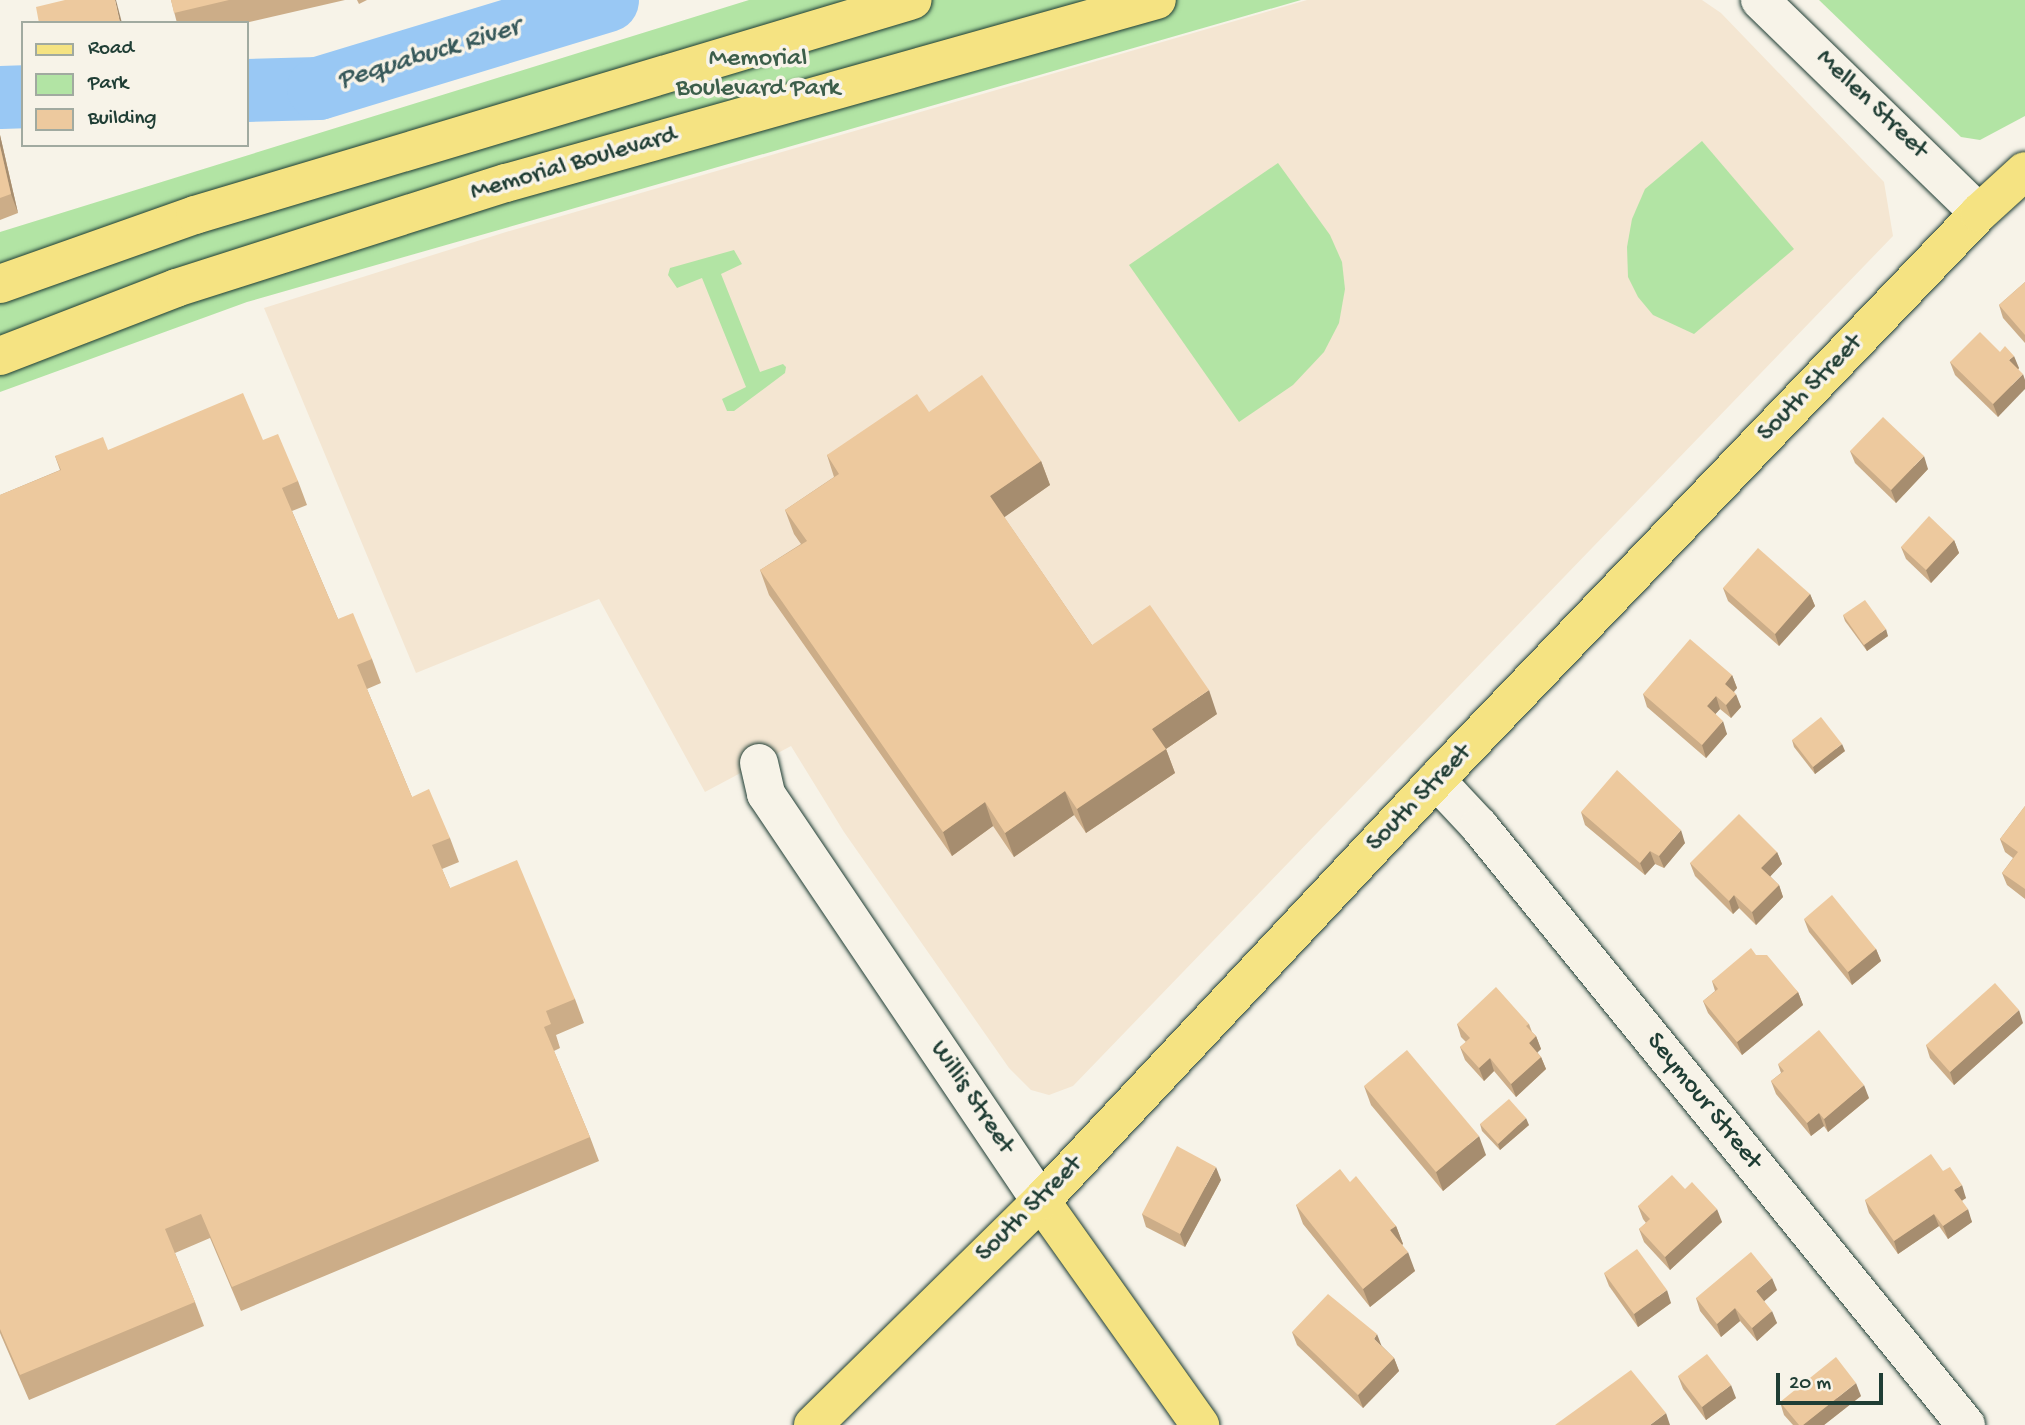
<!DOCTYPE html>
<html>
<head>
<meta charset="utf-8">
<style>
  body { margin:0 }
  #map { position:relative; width:2025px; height:1425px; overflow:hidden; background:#f7f3e8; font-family:"Gochi Hand",sans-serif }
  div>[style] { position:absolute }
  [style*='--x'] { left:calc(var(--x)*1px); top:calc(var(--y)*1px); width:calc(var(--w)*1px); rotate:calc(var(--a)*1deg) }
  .built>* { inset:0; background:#f4e6d2 }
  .green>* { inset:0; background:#b2e4a4 }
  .river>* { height:63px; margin:-31.5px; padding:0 31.5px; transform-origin:31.5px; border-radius:31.5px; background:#99c8f4 }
  .roads { filter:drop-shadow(0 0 2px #1f3d34) drop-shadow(0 0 2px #1f3d34) }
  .minor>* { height:38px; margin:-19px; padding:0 19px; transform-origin:19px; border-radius:19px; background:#f7f3e8 }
  .major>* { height:38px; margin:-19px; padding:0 19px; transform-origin:19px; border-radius:19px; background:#f5e382 }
  .wall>* { inset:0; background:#ccad88 }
  .shaded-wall>* { inset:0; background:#a68d6f }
  .building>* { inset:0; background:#edc99e }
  span { translate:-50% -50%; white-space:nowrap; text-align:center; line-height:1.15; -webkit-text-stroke:7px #f7f3e8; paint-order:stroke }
  .park-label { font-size:26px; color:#3c5e4a }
  .street-label { font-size:26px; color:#1f3d34 }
  .water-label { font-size:28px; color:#37595a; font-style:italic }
  .legend { position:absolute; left:21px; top:21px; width:228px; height:126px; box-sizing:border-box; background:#f7f3e8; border:2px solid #a1aaa0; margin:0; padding:9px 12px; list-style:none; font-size:21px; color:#1f3d34 }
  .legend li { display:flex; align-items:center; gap:14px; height:35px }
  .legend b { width:35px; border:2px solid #a1aaa0 }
  .scale { position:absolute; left:1776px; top:1373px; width:107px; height:32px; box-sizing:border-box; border:4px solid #1f3d34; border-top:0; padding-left:9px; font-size:21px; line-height:24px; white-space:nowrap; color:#1f3d34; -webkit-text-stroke:5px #f7f3e8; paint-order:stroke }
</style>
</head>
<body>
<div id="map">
  <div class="built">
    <div style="clip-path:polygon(1307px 0,1702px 0,1721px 13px,1884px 182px,1893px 236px,1073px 1086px,1049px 1095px,1031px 1090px,1009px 1068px,844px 832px,791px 746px,705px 792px,599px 599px,416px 673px,264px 308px,506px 232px)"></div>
  </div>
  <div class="green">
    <div style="clip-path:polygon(749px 0,1301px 0,247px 302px,0 392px,0 232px)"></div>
    <div style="clip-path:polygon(1819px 0,2025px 0,2025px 116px,1980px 140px,1961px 137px)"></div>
    <div style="clip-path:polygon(1702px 141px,1794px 249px,1694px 334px,1653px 315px,1638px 297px,1628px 277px,1627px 247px,1632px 219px,1645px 189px)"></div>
    <div style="clip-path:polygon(1278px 163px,1330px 235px,1342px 262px,1345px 289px,1339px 323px,1324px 352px,1293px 385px,1239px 422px,1129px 265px)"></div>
    <div style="clip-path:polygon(734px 250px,742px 264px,721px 274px,760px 372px,783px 364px,786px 367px,785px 373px,734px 411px,727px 411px,722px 399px,746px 387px,702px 278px,677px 288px,668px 275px,670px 268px)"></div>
  </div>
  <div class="river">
    <div style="--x:247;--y:90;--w:71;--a:-1.6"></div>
    <div style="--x:318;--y:88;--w:302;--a:-16.9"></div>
    <div style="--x:0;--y:97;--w:23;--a:-2"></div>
  </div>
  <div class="roads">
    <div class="minor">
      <div style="--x:1760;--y:0;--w:305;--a:44.2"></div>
      <div style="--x:759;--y:763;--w:32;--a:77"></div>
      <div style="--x:766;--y:794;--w:491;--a:56"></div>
      <div style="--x:1436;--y:780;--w:63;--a:46.9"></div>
      <div style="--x:1479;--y:826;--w:772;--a:50.89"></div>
    </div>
    <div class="major">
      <div style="--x:0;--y:284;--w:207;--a:-19.5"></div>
      <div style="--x:195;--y:215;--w:749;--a:-16.67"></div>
      <div style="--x:0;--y:356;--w:189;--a:-21.1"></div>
      <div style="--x:176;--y:288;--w:346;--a:-17.7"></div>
      <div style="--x:506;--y:183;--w:676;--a:-15.7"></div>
      <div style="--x:1041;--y:1201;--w:275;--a:54.6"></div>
      <div style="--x:813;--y:1425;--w:320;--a:-44.5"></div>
      <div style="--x:1041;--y:1201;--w:577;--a:-46.82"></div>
      <div style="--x:1436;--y:780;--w:785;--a:-46.24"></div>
      <div style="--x:1979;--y:213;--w:62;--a:-42.4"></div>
    </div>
  </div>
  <div class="wall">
    <div style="clip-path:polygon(171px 0,345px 0,245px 23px,177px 23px)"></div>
    <div style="clip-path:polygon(357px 0,367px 0,359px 4px)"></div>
    <div style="clip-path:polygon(0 135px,18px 213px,0 220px)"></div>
    <div style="clip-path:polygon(2025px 282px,2025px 343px,2003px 318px,1999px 305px)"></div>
    <div style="clip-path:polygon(2000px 352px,2019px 368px,1998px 417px,1955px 375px,1950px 362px)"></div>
    <div style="clip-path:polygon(929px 412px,1041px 461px,1050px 485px,1004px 517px,1092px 645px,1217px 714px,1166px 749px,1175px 773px,1086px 833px,1074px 815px,1014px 857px,993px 826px,952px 856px,769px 595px,760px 570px,801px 544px,794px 534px,785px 510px,834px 477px,827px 455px)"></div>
    <div style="clip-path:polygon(263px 440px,298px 481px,307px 505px,292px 511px,338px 619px,372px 659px,381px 683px,367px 689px,412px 797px,450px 838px,459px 862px,442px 869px,450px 888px,575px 999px,584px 1023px,556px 1035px,560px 1048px,554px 1051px,590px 1137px,599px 1161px,241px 1311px,210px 1238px,175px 1253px,195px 1302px,204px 1326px,29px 1400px,0 1333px,0 495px,60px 470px,55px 456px,108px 450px)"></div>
    <div style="clip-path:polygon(1850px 451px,1928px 469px,1896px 503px,1855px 463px)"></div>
    <div style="clip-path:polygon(1954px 540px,1959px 553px,1931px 583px,1906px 559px,1901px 547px)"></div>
    <div style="clip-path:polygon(1723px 588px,1810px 594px,1815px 606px,1779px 646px,1728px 601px)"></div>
    <div style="clip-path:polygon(1843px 615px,1888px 636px,1867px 651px,1845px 621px)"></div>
    <div style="clip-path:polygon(1732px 675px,1737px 688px,1734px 692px,1741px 707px,1731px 718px,1720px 709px,1715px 714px,1727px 734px,1706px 758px,1647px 707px,1643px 694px)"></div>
    <div style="clip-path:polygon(1792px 740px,1845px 751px,1815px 774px,1794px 747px)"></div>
    <div style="clip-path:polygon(2025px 806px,2025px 899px,2007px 885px,2002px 873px,2013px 858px,2005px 852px,2000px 839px)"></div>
    <div style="clip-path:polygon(1581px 812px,1685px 843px,1664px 868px,1655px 864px,1645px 875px,1585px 825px)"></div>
    <div style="clip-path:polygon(1777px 852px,1782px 864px,1770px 876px,1779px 885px,1783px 897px,1756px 925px,1739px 908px,1733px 914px,1695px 876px,1690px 863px)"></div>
    <div style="clip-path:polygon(1804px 919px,1876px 949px,1881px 961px,1852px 985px,1809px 932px)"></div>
    <div style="clip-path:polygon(1756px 955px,1798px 992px,1803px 1005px,1742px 1055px,1708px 1013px,1703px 1001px,1715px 991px,1712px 981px)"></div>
    <div style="clip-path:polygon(2023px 1023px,1954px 1085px,1930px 1058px,1926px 1045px)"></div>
    <div style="clip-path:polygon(1457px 1024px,1529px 1024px,1532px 1032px,1536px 1036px,1541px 1049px,1537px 1052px,1541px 1057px,1546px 1069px,1516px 1097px,1494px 1071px,1484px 1081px,1465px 1060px,1460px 1047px,1466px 1042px,1461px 1037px)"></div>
    <div style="clip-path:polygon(1778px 1064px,1869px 1098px,1828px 1132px,1824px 1126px,1811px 1136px,1776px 1094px,1771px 1081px,1781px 1073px)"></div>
    <div style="clip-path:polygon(1364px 1086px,1486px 1155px,1443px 1191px,1371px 1105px)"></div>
    <div style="clip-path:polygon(1480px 1124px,1529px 1125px,1500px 1150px,1482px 1131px)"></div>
    <div style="clip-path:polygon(1943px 1171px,1966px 1198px,1962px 1201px,1972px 1222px,1948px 1239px,1939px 1226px,1898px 1254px,1869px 1213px,1865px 1200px)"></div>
    <div style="clip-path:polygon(1221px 1180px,1185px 1247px,1146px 1227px,1142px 1214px)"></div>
    <div style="clip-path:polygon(1350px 1182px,1396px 1226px,1403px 1244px,1402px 1245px,1415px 1271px,1370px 1307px,1303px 1224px,1296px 1205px)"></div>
    <div style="clip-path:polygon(1685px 1189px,1722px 1222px,1670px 1270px,1644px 1242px,1639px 1229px,1646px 1223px,1643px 1219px,1638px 1206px)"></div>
    <div style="clip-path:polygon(1604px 1273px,1671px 1303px,1638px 1327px,1609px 1286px)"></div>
    <div style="clip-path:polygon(1777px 1290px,1764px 1301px,1777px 1323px,1757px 1341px,1740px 1321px,1721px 1337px,1700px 1311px,1696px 1298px)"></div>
    <div style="clip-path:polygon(1292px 1332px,1382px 1346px,1394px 1358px,1399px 1371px,1363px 1408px,1297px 1345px)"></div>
    <div style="clip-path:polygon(1678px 1376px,1736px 1398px,1706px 1420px,1683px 1389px)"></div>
    <div style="clip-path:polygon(1861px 1396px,1824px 1425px,1793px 1425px,1784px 1415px,1780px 1402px)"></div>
  </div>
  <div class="shaded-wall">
    <div style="clip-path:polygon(115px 0,116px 0,122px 23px,120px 23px)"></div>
    <div style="clip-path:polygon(0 135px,18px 213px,11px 194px,0 146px)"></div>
    <div style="clip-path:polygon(2014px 356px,2019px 368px,2014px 373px,2009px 360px)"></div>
    <div style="clip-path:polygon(2023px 374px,2025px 380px,2025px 389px,1998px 417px,1993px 404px)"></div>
    <div style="clip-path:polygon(1924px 456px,1928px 469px,1896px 503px,1891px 490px)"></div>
    <div style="clip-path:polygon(1041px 461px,1050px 485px,999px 521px,990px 496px)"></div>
    <div style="clip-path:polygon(1954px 540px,1959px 553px,1931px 583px,1926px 570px)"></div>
    <div style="clip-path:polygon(1810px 594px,1815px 606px,1779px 646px,1775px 634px)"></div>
    <div style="clip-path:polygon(1886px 629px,1888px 636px,1867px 651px,1864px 645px)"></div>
    <div style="clip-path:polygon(1732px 675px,1737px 688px,1729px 697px,1725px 684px)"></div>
    <div style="clip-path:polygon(1209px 690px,1217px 714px,1166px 749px,1175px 773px,1086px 833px,1077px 809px,1152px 729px)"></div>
    <div style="clip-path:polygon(1736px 694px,1741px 707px,1731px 718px,1726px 705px)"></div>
    <div style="clip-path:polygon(1716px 696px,1720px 709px,1711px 719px,1707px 706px)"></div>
    <div style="clip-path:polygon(1723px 721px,1727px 734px,1706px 758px,1702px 745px)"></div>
    <div style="clip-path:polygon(1842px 744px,1845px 751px,1815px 774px,1813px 767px)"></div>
    <div style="clip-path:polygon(1065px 791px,1074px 815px,1014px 857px,1005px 833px)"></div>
    <div style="clip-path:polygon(985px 802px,993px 826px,952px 856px,943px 832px)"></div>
    <div style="clip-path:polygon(1681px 830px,1685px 843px,1664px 868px,1659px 856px)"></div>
    <div style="clip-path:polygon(1650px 851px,1655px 864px,1645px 875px,1640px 863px)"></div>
    <div style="clip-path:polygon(1777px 852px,1782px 864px,1766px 881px,1761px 868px)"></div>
    <div style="clip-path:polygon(1779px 885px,1783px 897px,1756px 925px,1752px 912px)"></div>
    <div style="clip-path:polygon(1734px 895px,1739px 908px,1733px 914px,1729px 901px)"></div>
    <div style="clip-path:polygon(1876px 949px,1881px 961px,1852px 985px,1848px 972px)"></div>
    <div style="clip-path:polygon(1798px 992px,1803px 1005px,1742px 1055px,1737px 1042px)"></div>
    <div style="clip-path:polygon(2019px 1010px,2023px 1023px,1954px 1085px,1950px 1072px)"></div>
    <div style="clip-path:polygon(1536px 1036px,1541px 1049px,1534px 1056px,1529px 1043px)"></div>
    <div style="clip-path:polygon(1541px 1057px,1546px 1069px,1516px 1097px,1511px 1084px)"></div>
    <div style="clip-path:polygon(1490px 1058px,1494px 1071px,1484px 1081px,1479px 1068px)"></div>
    <div style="clip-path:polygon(1864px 1085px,1869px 1098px,1828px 1132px,1824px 1119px)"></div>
    <div style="clip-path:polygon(1819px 1113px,1824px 1126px,1811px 1136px,1807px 1123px)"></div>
    <div style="clip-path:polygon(1526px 1118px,1529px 1125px,1500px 1150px,1498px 1144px)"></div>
    <div style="clip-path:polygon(1479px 1136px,1486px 1155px,1443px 1191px,1436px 1172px)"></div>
    <div style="clip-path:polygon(1216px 1167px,1221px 1180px,1185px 1247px,1180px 1234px)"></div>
    <div style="clip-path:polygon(1962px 1185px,1966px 1198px,1959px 1202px,1954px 1190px)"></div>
    <div style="clip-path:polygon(1717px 1209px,1722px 1222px,1670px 1270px,1665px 1257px)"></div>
    <div style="clip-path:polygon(1968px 1209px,1972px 1222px,1948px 1239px,1943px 1226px)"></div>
    <div style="clip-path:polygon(1934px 1214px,1939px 1226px,1898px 1254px,1894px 1241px)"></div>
    <div style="clip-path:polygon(1396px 1226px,1403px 1244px,1397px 1249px,1390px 1230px)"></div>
    <div style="clip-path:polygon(1408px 1252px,1415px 1271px,1370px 1307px,1363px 1289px)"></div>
    <div style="clip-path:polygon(1772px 1278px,1777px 1290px,1761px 1304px,1756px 1291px)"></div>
    <div style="clip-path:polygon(1667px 1290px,1671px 1303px,1638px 1327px,1634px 1314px)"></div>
    <div style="clip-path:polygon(1735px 1308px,1740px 1321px,1721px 1337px,1717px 1324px)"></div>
    <div style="clip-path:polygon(1772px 1311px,1777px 1323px,1757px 1341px,1752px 1328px)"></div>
    <div style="clip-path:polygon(1377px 1334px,1382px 1347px,1374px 1339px)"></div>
    <div style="clip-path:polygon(1394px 1358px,1399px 1371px,1363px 1408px,1358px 1395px)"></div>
    <div style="clip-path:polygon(1856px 1383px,1861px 1396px,1824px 1425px,1803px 1425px)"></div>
    <div style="clip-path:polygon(1731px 1385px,1736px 1398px,1706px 1420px,1702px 1407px)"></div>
    <div style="clip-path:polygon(1666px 1413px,1670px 1425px,1650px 1425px)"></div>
  </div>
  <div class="building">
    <div style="clip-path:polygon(65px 0,115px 0,120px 23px,39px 23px,36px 7px)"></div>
    <div style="clip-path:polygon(171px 0,229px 0,174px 13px)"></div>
    <div style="clip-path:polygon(0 146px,11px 194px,0 198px)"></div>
    <div style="clip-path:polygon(2025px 282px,2025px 335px,1999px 305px)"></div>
    <div style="clip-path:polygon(1980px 332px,2000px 352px,2005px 346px,2014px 356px,2009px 360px,2023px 374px,1993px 404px,1950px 362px)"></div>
    <div style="clip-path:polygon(982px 375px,1041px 461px,990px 496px,1092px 645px,1150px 605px,1209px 690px,1152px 729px,1166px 749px,1077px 809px,1065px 791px,1005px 833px,985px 802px,943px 832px,760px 570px,807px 541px,785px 510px,839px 474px,827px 455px,917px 394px,929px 412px)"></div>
    <div style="clip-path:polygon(243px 393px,263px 440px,278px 434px,298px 481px,282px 488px,338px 619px,353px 613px,372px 659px,357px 665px,412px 797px,429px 789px,450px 838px,432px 845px,450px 888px,517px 860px,575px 999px,546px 1011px,551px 1024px,544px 1027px,590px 1137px,232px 1287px,201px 1214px,165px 1229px,195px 1302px,20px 1375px,0 1329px,0 495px,61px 470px,55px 456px,103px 437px,108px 450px)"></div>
    <div style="clip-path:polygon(1883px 417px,1924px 456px,1891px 490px,1850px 451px)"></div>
    <div style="clip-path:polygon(1929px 516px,1954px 540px,1926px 570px,1901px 547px)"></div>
    <div style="clip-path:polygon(1758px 548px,1810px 594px,1775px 634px,1723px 588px)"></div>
    <div style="clip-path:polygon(1865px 600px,1886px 629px,1864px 645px,1843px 615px)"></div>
    <div style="clip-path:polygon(1690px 639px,1732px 675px,1725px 684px,1736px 694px,1726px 705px,1716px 696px,1707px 706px,1723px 721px,1702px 745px,1643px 694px)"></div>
    <div style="clip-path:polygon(1821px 717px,1842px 744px,1813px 767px,1792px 740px)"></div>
    <div style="clip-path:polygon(1617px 770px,1681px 830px,1659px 856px,1650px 851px,1640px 863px,1581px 812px)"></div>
    <div style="clip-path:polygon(2025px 806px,2025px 889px,2002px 873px,2018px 852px,2000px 839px)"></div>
    <div style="clip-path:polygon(1739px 814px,1777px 852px,1761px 868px,1779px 885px,1752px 912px,1734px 895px,1729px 901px,1690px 863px)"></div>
    <div style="clip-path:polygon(1832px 895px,1876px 949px,1848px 972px,1804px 919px)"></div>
    <div style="clip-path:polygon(1751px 948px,1756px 955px,1767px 955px,1798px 992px,1737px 1042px,1703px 1001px,1718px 989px,1712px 981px)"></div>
    <div style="clip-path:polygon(1995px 983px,2019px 1010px,1950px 1072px,1926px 1045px)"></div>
    <div style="clip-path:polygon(1496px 987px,1529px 1024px,1526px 1026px,1536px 1036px,1529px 1043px,1541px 1057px,1511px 1084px,1490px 1058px,1479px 1068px,1460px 1047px,1470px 1038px,1457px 1024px)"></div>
    <div style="clip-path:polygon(1819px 1030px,1864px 1085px,1824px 1119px,1819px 1113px,1807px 1123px,1771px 1081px,1784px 1071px,1778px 1064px)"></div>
    <div style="clip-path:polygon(1407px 1050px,1479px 1136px,1436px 1172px,1364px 1086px)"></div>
    <div style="clip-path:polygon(1509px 1099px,1526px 1118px,1498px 1144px,1480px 1124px)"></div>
    <div style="clip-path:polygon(1177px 1146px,1216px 1167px,1180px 1234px,1142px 1214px)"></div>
    <div style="clip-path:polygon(1931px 1154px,1943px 1171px,1950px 1167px,1962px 1185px,1954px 1190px,1968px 1209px,1943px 1226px,1934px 1214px,1894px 1241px,1865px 1200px)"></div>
    <div style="clip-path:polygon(1340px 1169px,1350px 1182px,1356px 1176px,1396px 1226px,1390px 1230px,1408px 1252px,1363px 1289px,1296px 1205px)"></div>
    <div style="clip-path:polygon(1672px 1175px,1685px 1189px,1692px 1182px,1717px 1209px,1665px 1257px,1639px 1229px,1650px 1219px,1638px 1206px)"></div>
    <div style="clip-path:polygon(1637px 1249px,1667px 1290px,1634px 1314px,1604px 1273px)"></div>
    <div style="clip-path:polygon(1751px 1252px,1772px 1278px,1756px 1291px,1772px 1311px,1752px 1328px,1735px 1308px,1717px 1324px,1696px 1298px)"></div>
    <div style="clip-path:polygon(1328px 1294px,1377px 1334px,1374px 1339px,1394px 1358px,1358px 1395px,1292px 1332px)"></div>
    <div style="clip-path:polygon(1707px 1354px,1731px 1385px,1702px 1407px,1678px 1376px)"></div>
    <div style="clip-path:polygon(1836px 1357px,1856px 1383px,1803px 1425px,1799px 1425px,1780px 1402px)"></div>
    <div style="clip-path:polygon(1631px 1370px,1666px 1413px,1650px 1425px,1555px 1425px)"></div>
  </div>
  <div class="park-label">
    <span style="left:758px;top:75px">Memorial<br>Boulevard Park</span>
  </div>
  <div class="street-label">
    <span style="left:1871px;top:105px;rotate:44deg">Mellen Street</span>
    <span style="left:574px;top:165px;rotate:-16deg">Memorial Boulevard</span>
    <span style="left:1811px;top:389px;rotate:-46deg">South Street</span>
    <span style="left:1420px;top:799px;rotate:-46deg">South Street</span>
    <span style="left:971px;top:1098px;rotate:56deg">Willis Street</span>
    <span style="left:1703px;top:1102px;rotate:51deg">Seymour Street</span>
    <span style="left:1030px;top:1210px;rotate:-45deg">South Street</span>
  </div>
  <div class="water-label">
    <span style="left:429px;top:55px;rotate:-17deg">Pequabuck River</span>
  </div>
  <ul class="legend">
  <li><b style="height:9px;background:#f5e382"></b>Road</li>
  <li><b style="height:19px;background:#b2e4a4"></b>Park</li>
  <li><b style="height:19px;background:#edc99e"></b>Building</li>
  </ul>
  <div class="scale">20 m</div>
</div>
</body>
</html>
